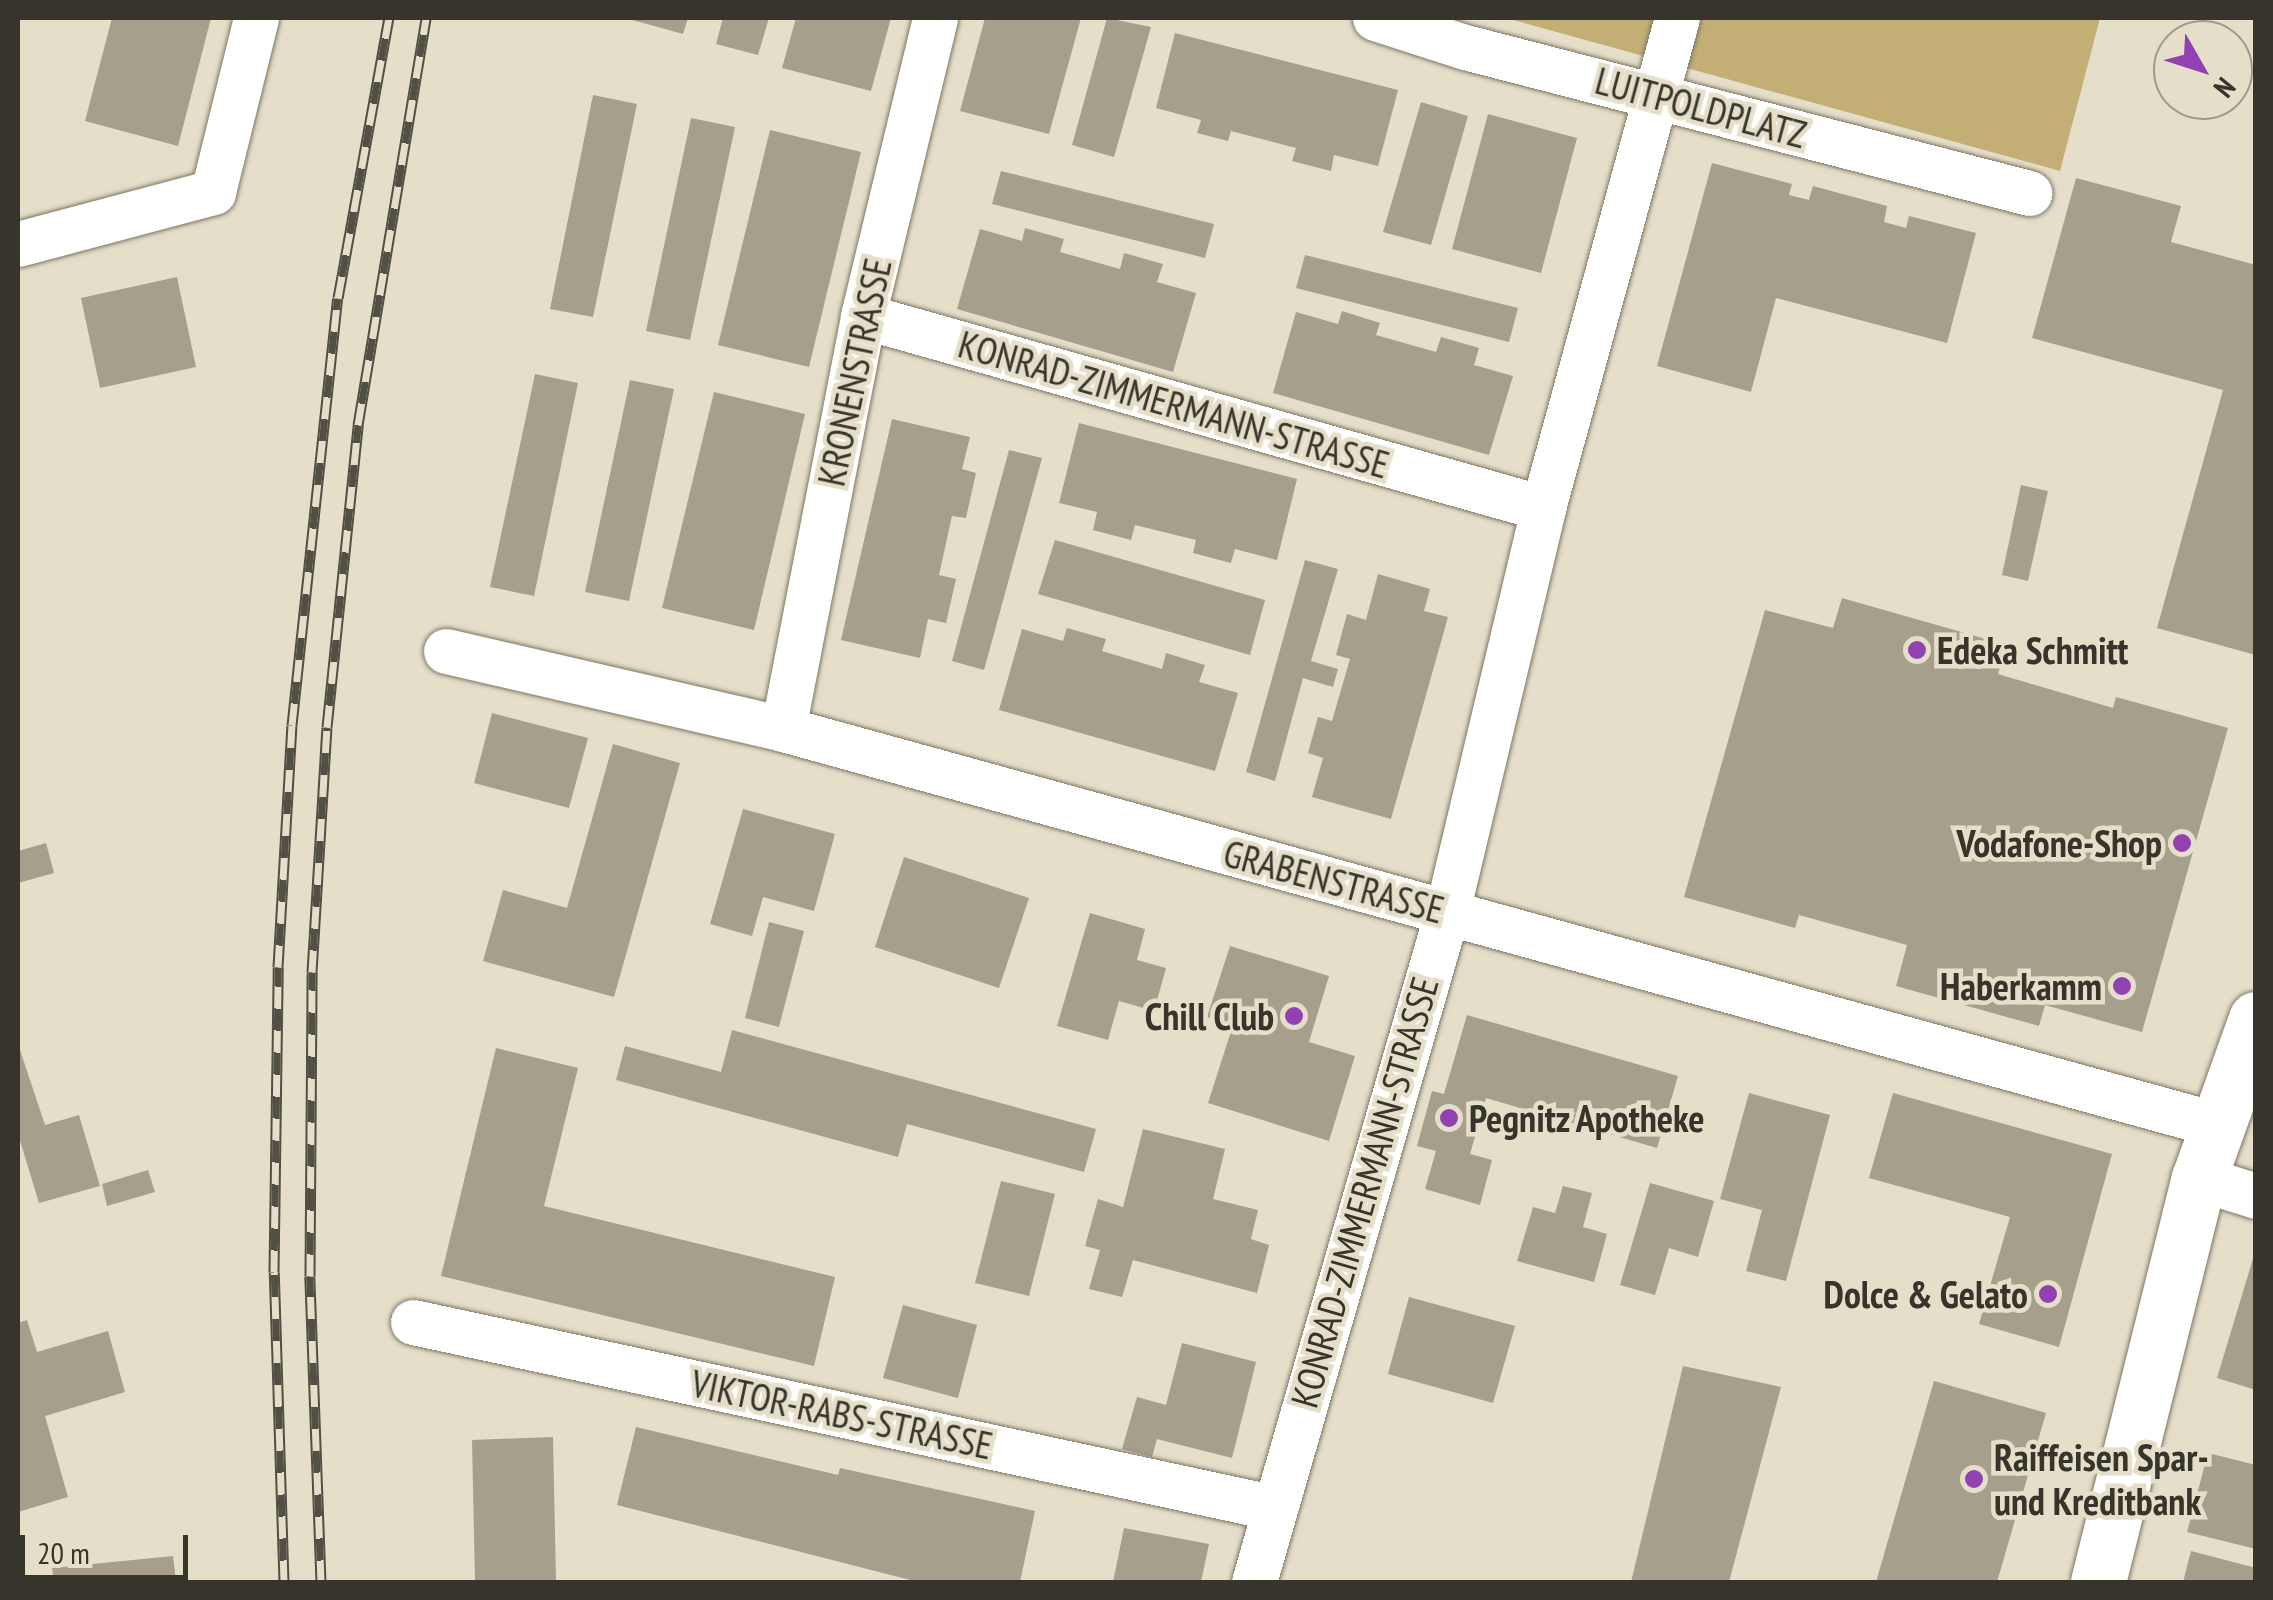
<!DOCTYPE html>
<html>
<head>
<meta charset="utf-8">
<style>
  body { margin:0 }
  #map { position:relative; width:2273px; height:1600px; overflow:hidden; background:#e5dec9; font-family:"PT Sans Narrow",sans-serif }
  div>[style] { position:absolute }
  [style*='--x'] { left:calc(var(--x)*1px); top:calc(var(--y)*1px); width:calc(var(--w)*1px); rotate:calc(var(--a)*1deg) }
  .green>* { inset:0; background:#c3ae76 }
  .building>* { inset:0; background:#a69f8c }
  .roads { filter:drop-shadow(0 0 2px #7d7664) drop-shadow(0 0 2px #7d7664) }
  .minor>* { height:45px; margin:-22.5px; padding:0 22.5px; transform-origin:22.5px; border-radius:22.5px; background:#fff }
  .secondary>* { height:55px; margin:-27.5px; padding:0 27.5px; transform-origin:27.5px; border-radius:27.5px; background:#fff }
  .rail>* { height:11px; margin-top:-5.5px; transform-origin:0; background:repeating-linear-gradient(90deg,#e5dec9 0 22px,#524f45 0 44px); box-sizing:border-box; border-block:2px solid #524f45 }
  .dots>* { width:28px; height:28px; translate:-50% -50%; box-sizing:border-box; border:5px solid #e5dec9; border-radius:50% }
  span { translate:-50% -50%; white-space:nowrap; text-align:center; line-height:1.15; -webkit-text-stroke:9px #e5dec9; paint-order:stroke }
  .street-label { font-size:38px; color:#37342c }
  .poi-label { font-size:38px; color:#37342c; font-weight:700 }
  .left { translate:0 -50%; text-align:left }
  .right { translate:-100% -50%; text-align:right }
  .frame { position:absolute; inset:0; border:20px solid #37342c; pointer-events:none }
  .north { position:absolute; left:2153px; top:20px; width:100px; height:100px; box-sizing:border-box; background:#e5dec9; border:2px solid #9f9a8a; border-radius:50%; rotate:129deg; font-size:28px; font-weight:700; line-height:40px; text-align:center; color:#37342c }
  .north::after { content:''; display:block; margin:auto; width:35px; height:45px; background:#9241b1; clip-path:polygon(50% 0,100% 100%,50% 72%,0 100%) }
  .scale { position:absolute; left:20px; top:1535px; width:168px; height:45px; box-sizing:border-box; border:5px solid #37342c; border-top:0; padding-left:12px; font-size:30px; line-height:35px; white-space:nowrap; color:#37342c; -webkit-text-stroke:8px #e5dec9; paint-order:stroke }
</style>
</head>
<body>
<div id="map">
  <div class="green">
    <div style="clip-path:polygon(1506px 18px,2100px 18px,2060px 171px)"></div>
  </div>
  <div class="building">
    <div style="clip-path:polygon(112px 18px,211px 18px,178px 146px,85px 121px)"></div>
    <div style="clip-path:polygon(625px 18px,688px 18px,683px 34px)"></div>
    <div style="clip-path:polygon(723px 18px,769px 18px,758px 55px,716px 44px)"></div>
    <div style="clip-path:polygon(796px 18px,891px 18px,871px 91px,782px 68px)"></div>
    <div style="clip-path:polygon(985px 18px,1081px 18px,1049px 134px,960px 111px)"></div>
    <div style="clip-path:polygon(1107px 18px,1151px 27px,1114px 157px,1072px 145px)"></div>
    <div style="clip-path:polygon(1175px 33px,1398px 90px,1378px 166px,1334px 155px,1331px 171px,1292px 161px,1296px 148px,1231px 131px,1228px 141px,1197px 133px,1201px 120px,1156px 108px)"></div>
    <div style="clip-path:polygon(593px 95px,637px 104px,593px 317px,550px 309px)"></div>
    <div style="clip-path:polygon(1421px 102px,1468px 116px,1431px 245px,1383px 232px)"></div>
    <div style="clip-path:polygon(1488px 114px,1577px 138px,1541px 273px,1452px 249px)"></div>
    <div style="clip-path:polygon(691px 118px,735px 127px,690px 340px,646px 331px)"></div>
    <div style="clip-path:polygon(770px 130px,861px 152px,809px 367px,718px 345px)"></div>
    <div style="clip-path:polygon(1712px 163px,1792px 184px,1789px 195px,1809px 200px,1813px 186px,1887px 206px,1884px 222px,1906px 228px,1909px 216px,1976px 233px,1947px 343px,1776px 298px,1751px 392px,1657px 366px)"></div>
    <div style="clip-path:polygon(1001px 171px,1214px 224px,1205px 258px,992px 204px)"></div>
    <div style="clip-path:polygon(2076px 178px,2181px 206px,2171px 242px,2256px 265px,2256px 655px,2157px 628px,2223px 390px,2032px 338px)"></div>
    <div style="clip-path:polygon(1025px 228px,1064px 239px,1060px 252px,1120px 269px,1124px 253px,1163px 264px,1157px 282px,1196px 293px,1173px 372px,957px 309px,980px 229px,1022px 241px)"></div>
    <div style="clip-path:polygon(1305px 255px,1518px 308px,1509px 342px,1296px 288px)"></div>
    <div style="clip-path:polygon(177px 277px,196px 367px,100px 388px,81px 298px)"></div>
    <div style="clip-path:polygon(1342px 311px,1380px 323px,1376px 335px,1436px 352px,1441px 337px,1479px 348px,1474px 365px,1513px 376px,1489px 455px,1273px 393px,1296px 312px,1338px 324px)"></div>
    <div style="clip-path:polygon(535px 374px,578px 383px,534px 596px,490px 587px)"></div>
    <div style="clip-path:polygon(630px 380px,674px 389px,629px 601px,585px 592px)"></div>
    <div style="clip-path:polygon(714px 392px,805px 414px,754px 630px,662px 608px)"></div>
    <div style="clip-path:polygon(892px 419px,970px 437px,962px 469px,976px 473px,966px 518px,952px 516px,939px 575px,956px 579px,946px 623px,928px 619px,920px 658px,841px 640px)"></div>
    <div style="clip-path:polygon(1079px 423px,1297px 479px,1277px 560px,1235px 549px,1231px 563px,1193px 553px,1196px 540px,1135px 525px,1131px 540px,1093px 530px,1097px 512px,1059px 503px)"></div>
    <div style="clip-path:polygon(1009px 450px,1042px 458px,984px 670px,952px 661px)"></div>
    <div style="clip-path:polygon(2021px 485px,2048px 491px,2028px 581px,2002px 575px)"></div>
    <div style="clip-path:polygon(1055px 540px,1265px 600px,1250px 655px,1038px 594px)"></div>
    <div style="clip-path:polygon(1305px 560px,1338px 569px,1311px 661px,1338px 669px,1333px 687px,1303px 678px,1275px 781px,1246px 772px)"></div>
    <div style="clip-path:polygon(1378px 574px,1430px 589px,1424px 611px,1448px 617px,1391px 819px,1312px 797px,1323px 758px,1308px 753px,1318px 717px,1332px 721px,1350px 659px,1336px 655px,1347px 614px,1366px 620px)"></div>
    <div style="clip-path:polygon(1842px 598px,2007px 645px,1998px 674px,2113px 708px,2116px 697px,2228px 728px,2142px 1032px,2045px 1005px,2039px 1026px,1896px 986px,1907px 945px,1799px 915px,1795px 928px,1684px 897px,1765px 610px,1833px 628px)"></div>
    <div style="clip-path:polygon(1067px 628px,1106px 639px,1102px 651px,1162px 669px,1166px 653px,1205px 665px,1199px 682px,1238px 693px,1215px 771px,999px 710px,1022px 629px,1063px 641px)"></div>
    <div style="clip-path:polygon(492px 713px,588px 738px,569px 808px,474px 783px)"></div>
    <div style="clip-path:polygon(613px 744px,680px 763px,614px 997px,483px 961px,503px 890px,567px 908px)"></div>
    <div style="clip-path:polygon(743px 809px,835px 834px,814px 911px,763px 897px,752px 936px,710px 924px)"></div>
    <div style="clip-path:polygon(46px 843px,54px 873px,18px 883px,18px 851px)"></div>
    <div style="clip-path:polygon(904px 857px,1029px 898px,999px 988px,875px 947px)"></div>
    <div style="clip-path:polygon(1090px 913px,1145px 929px,1137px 960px,1166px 968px,1154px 1011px,1119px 1001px,1108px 1040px,1057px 1026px)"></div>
    <div style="clip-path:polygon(769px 922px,804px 931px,779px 1027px,745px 1018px)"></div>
    <div style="clip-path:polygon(1230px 946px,1329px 976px,1309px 1042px,1355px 1056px,1329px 1141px,1208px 1103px,1233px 1025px,1207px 1017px)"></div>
    <div style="clip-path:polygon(1467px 1015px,1678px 1076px,1657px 1148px,1486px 1098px,1470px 1154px,1492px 1160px,1480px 1205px,1425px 1189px,1436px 1151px,1417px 1146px,1432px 1091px,1444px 1094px)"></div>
    <div style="clip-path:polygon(732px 1030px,1096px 1129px,1084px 1172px,907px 1124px,898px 1157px,616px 1080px,625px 1046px,721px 1072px)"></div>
    <div style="clip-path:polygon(18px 1044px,45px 1125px,79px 1115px,100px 1186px,39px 1203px,18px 1134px)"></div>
    <div style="clip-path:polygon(496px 1048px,578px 1068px,544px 1206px,835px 1277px,814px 1366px,441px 1276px)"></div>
    <div style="clip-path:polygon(1749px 1093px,1830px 1115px,1786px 1281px,1746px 1271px,1762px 1210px,1720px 1199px)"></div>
    <div style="clip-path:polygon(1893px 1093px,2112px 1154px,2059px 1347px,1979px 1324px,2010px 1217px,1869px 1178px)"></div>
    <div style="clip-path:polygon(1143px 1129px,1225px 1149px,1213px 1199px,1258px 1210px,1251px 1239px,1269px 1245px,1257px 1293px,1133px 1260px,1122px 1297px,1089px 1289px,1100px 1250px,1085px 1246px,1098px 1199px,1123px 1207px)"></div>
    <div style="clip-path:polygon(148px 1170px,155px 1192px,107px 1206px,102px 1184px)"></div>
    <div style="clip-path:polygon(1001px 1181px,1055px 1194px,1029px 1296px,975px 1283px)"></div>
    <div style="clip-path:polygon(1650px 1183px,1714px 1201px,1698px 1257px,1669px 1248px,1655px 1295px,1620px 1285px)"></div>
    <div style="clip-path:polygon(1563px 1186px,1592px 1193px,1583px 1227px,1607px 1234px,1594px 1282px,1517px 1261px,1533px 1207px,1555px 1213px)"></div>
    <div style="clip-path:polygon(2255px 1252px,2256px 1252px,2256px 1390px,2217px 1378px)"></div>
    <div style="clip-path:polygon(1409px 1297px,1515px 1326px,1493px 1403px,1388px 1374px)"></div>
    <div style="clip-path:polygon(903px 1305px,977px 1325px,958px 1398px,883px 1378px)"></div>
    <div style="clip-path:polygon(27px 1320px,37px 1352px,108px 1331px,125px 1392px,45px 1416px,68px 1497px,18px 1512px,18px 1323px)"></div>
    <div style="clip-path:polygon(1182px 1343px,1256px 1362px,1232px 1458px,1157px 1439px,1152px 1457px,1122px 1449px,1137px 1397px,1166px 1405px)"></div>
    <div style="clip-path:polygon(1683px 1366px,1781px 1387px,1729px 1582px,1631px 1582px)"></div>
    <div style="clip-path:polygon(1934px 1381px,2046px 1413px,1997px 1582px,1876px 1582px)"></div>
    <div style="clip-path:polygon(636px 1427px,838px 1475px,840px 1468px,1035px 1511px,1020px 1582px,918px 1582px,617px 1505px)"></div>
    <div style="clip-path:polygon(553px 1437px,556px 1582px,475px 1582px,472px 1440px)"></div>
    <div style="clip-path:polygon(2208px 1453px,2256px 1465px,2256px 1549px,2187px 1532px)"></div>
    <div style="clip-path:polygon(1124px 1528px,1209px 1544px,1201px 1582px,1113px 1582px)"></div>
    <div style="clip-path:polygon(2191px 1551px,2256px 1568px,2256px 1582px,2183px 1582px)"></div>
    <div style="clip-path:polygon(173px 1556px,176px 1582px,54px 1582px,52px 1568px)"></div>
  </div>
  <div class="roads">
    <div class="minor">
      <div style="--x:1375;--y:18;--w:95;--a:17.9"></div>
      <div style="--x:1465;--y:47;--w:583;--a:14.51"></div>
      <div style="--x:18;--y:244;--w:202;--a:-14.9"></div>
      <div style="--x:213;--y:192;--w:179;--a:-76.1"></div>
      <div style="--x:863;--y:316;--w:707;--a:15.77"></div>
      <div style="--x:446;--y:651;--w:346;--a:13"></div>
      <div style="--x:783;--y:729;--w:1489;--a:15.43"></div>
      <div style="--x:783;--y:729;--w:421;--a:-79"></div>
      <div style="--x:863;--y:316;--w:307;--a:-76.4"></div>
      <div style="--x:2199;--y:1178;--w:60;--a:17.5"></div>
      <div style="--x:413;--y:1322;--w:878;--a:12.17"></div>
      <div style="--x:1254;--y:1582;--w:697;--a:-73.93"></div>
      <div style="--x:1447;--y:912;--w:415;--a:-76.6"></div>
      <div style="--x:1543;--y:508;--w:508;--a:-74.71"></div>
    </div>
    <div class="secondary">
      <div style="--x:2098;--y:1582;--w:416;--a:-76"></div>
      <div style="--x:2199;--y:1178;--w:169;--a:-70.3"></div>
    </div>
  </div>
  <div class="rail">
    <div style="--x:284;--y:1582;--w:310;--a:-91.8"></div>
    <div style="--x:274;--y:1272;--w:305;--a:-89.2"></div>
    <div style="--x:278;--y:967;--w:242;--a:-86.7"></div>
    <div style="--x:292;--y:725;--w:429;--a:-83.9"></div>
    <div style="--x:338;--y:298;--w:285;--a:-79.7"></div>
    <div style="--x:321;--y:1582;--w:306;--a:-92.1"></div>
    <div style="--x:310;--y:1276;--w:304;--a:-89.6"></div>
    <div style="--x:312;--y:972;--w:245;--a:-86.5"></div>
    <div style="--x:327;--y:727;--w:304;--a:-84.1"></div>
    <div style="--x:358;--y:425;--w:413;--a:-80.5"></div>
  </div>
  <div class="dots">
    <div style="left:1917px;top:650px;background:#9241b1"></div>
    <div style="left:2182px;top:843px;background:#9241b1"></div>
    <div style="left:2122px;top:986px;background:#9241b1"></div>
    <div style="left:1294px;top:1016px;background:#9241b1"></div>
    <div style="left:1449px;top:1118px;background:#9241b1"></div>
    <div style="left:2048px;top:1294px;background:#9241b1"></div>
    <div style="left:1974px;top:1479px;background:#9241b1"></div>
  </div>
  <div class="street-label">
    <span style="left:1701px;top:107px;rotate:15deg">LUITPOLDPLATZ</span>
    <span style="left:854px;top:372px;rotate:-78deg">KRONENSTRASSE</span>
    <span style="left:1174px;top:404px;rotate:16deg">KONRAD-ZIMMERMANN-STRASSE</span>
    <span style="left:1334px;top:881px;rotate:15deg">GRABENSTRASSE</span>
    <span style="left:1364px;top:1192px;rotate:-74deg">KONRAD-ZIMMERMANN-STRASSE</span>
    <span style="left:842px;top:1414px;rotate:12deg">VIKTOR-RABS-STRASSE</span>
  </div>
  <div class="poi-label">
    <span class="left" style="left:1937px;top:650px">Edeka Schmitt</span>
    <span class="right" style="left:2162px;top:843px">Vodafone-Shop</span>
    <span class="right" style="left:2102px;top:986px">Haberkamm</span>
    <span class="right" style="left:1274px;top:1016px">Chill Club</span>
    <span class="left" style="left:1469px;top:1118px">Pegnitz Apotheke</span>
    <span class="right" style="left:2028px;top:1294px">Dolce &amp; Gelato</span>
    <span class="left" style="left:1994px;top:1479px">Raiffeisen Spar-<br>und Kreditbank</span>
  </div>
  <div class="frame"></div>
  <div class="north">N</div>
  <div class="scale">20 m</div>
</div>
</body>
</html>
